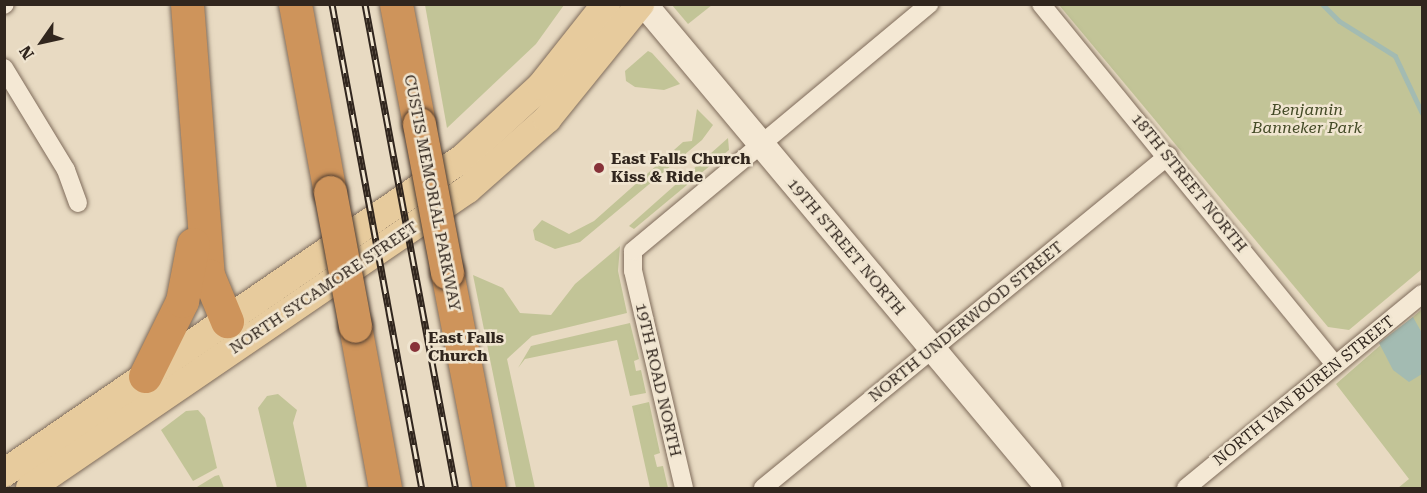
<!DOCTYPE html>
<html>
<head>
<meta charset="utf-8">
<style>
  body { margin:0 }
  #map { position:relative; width:1427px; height:493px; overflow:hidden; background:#e8dac2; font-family:"Roboto Serif",serif }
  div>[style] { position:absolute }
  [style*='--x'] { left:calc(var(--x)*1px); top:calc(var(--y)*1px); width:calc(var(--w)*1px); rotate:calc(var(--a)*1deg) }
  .green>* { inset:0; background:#c2c497 }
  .water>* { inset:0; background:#a3bbb2 }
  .stream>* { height:5px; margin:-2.5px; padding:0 2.5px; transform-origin:2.5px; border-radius:2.5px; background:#a3bbb2 }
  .roads { filter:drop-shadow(0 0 2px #7f6c5b) drop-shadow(0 0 2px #7f6c5b) }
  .street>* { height:18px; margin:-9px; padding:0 9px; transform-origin:9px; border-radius:9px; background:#f4e8d4 }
  .secondary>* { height:26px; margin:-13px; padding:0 13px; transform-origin:13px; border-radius:13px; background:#f4e8d4 }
  .primary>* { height:28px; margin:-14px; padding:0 14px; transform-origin:14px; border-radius:14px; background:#e7cb9d }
  .highway>* { height:33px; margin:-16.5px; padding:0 16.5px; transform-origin:16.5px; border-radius:16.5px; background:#ce945b }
  .rail>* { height:7px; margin-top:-3.5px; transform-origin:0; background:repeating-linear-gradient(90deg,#f0e5d0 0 14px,#31261e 0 28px); box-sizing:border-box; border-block:2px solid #31261e }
  .bridges { filter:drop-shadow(0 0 2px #4d3b2f) drop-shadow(0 0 2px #4d3b2f) }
  .highway-bridge>* { height:33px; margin:-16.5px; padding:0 16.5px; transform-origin:16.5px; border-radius:16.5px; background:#ce945b }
  .dots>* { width:16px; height:16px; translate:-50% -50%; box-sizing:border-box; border:3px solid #f0e5d0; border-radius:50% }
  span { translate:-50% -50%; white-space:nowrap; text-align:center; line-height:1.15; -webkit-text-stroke:5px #f0e5d0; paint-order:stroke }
  .park-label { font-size:16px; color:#444b27; font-style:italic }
  .poi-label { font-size:16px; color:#31261e; font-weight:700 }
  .left { translate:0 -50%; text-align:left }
  .street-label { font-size:16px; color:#31261e }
  .frame { position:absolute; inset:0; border:6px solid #31261e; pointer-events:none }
  .north { position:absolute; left:12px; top:12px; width:60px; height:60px; -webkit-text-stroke:4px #f0e5d0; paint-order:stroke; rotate:236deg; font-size:16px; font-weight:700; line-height:24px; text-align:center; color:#31261e }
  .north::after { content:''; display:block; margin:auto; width:21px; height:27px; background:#31261e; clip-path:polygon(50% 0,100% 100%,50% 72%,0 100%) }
</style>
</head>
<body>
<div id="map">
  <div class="green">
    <div style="clip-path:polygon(425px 5px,425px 4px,564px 5px,536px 44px,447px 128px)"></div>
    <div style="clip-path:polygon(672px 5px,672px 4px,712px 5px,688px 24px)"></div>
    <div style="clip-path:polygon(1059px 5px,1422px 5px,1422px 269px,1349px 330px,1328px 327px)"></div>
    <div style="clip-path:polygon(648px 51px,652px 53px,680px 84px,664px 90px,635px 87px,626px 81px,625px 71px)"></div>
    <div style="clip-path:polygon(697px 109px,713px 125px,702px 140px,580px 242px,555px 249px,535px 240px,533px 230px,542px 220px,569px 234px,594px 221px,683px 142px,692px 141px)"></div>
    <div style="clip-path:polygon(728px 138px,729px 150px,634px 229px,629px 226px)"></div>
    <div style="clip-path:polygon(620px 246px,618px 271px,627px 313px,532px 336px,507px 359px,535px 488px,516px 488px,473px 275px,503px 288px,520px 313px,551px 315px,575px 284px)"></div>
    <div style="clip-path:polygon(1422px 309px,1422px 488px,1398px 488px,1409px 479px,1336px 384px)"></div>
    <div style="clip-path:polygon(630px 323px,639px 359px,634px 361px,636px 371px,641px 370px,646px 393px,630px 396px,617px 340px,525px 359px,518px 368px,531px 346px)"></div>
    <div style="clip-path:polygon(278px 394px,297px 410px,293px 423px,307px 488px,277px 488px,258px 408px,267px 396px)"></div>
    <div style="clip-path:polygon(649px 402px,660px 453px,654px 455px,657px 467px,663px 466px,668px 488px,650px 488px,632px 406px)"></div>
    <div style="clip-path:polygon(198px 410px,205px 418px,217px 468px,193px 481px,161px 430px,186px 411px)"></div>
    <div style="clip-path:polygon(219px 475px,224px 488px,197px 487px,215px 476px)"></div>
  </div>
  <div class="water">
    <div style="clip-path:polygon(1413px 317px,1422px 333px,1422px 374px,1409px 382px,1393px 370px,1379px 343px)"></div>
  </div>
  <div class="stream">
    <div style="--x:1322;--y:4;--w:24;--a:45"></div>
    <div style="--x:1339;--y:21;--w:66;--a:32"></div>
    <div style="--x:1395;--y:56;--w:63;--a:64.7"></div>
  </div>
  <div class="roads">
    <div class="street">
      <div style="--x:1041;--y:4;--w:465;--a:50.8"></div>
      <div style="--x:4;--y:5;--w:1;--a:-45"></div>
      <div style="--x:4;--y:68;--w:119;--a:58.7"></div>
      <div style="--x:66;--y:170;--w:35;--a:70"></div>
      <div style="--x:684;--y:488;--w:223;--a:-103.2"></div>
      <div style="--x:633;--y:271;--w:20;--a:-90"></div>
      <div style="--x:633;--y:251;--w:386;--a:-39.8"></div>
      <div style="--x:763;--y:488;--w:524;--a:-39.34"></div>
      <div style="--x:1186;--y:488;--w:306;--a:-39.4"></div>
    </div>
    <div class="secondary">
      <div style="--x:644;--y:4;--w:631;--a:50.08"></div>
    </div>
    <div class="primary">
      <div style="--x:4;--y:473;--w:557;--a:-34.46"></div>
      <div style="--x:463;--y:158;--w:106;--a:-42.7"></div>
      <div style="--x:541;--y:86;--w:105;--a:-51.6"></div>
      <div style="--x:30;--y:488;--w:530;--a:-34.32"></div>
      <div style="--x:468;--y:189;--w:106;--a:-41.5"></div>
      <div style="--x:547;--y:119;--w:148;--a:-51"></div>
    </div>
    <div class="highway">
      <div style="--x:187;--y:4;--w:272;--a:85.6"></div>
      <div style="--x:208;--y:275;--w:50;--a:67.6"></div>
      <div style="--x:295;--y:4;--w:191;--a:79.5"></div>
      <div style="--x:396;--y:4;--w:122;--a:79.1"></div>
      <div style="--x:447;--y:272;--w:220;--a:79"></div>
      <div style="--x:355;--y:326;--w:165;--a:79.5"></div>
      <div style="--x:145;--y:376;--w:84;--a:-63.7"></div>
      <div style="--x:182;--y:301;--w:58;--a:-79.1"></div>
    </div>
  </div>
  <div class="rail">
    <div style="--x:332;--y:4;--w:492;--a:79.5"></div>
    <div style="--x:365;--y:4;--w:492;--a:79.4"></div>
  </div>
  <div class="bridges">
    <div class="highway-bridge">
      <div style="--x:419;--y:124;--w:151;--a:79.3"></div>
      <div style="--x:330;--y:192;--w:136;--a:79.4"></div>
    </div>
  </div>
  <div class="dots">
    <div style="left:599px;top:168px;background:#873239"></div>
    <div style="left:415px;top:347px;background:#873239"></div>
  </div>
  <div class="park-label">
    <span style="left:1307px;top:119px">Benjamin<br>Banneker Park</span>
  </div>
  <div class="poi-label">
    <span class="left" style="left:611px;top:168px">East Falls Church<br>Kiss &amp; Ride</span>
    <span class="left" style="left:428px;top:347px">East Falls<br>Church</span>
  </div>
  <div class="street-label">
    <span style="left:1189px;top:183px;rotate:51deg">18TH STREET NORTH</span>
    <span style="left:432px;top:193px;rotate:79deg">CUSTIS MEMORIAL PARKWAY</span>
    <span style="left:846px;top:247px;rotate:50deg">19TH STREET NORTH</span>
    <span style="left:324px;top:288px;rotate:-34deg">NORTH SYCAMORE STREET</span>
    <span style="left:966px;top:322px;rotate:-39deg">NORTH UNDERWOOD STREET</span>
    <span style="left:658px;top:380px;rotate:77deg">19TH ROAD NORTH</span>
    <span style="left:1304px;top:391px;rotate:-39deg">NORTH VAN BUREN STREET</span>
  </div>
  <div class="frame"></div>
  <div class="north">N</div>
</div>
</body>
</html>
